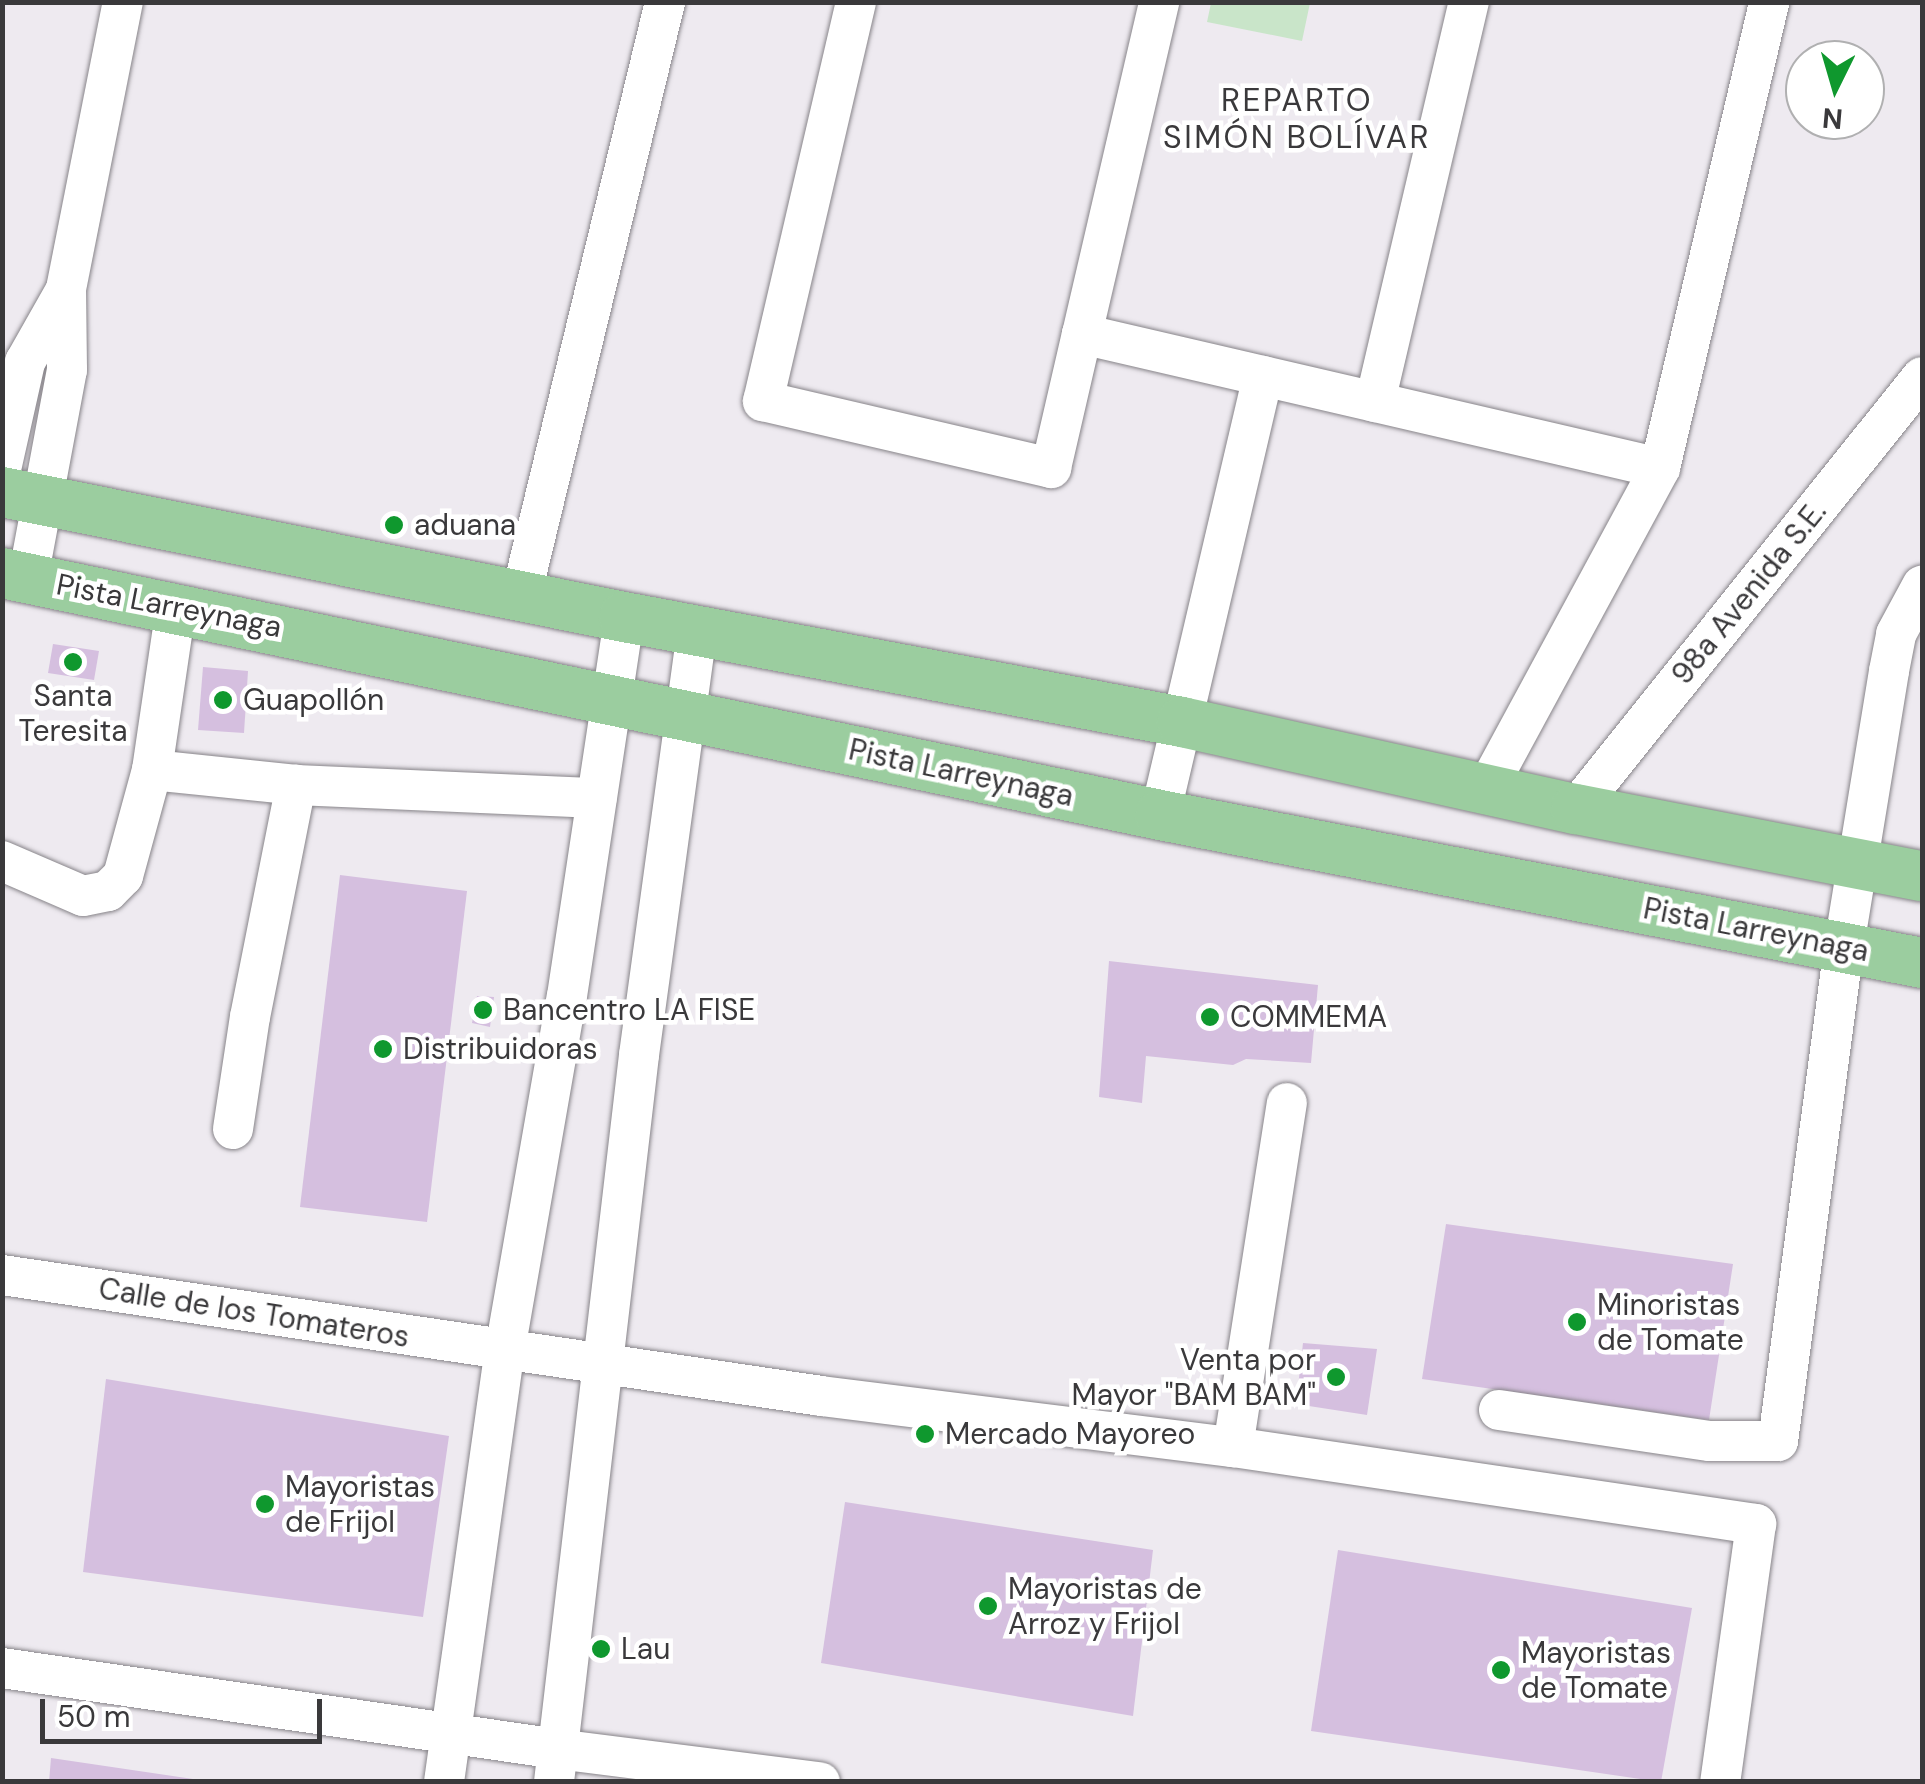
<!DOCTYPE html>
<html>
<head>
<meta charset="utf-8">
<style>
  body { margin:0 }
  #map { position:relative; width:1925px; height:1784px; overflow:hidden; background:#eeeaf0; font-family:"DM Sans",sans-serif }
  div>[style] { position:absolute }
  [style*='--x'] { left:calc(var(--x)*1px); top:calc(var(--y)*1px); width:calc(var(--w)*1px); rotate:calc(var(--a)*1deg) }
  .green>* { inset:0; background:#c9e5c9 }
  .building>* { inset:0; background:#d5bfdf }
  .roads { filter:drop-shadow(0 0 2px #878489) drop-shadow(0 0 2px #878489) }
  .minor>* { height:40px; margin:-20px; padding:0 20px; transform-origin:20px; border-radius:20px; background:#fff }
  .major>* { height:50px; margin:-25px; padding:0 25px; transform-origin:25px; border-radius:25px; background:#9bcd9f }
  .dots>* { width:28px; height:28px; translate:-50% -50%; box-sizing:border-box; border:5px solid #fff; border-radius:50% }
  span { translate:-50% -50%; white-space:nowrap; text-align:center; line-height:1.15; -webkit-text-stroke:9px #fff; paint-order:stroke }
  .poi-label { font-size:30px; color:#3a393b }
  .left { translate:0 -50%; text-align:left }
  .right { translate:-100% -50%; text-align:right }
  .street-label { font-size:30px; color:#3a393b }
  .neighbourhood-label { font-size:32px; color:#3a393b; letter-spacing:2.5px }
  .frame { position:absolute; inset:0; border:5px solid #3a393b; pointer-events:none }
  .north { position:absolute; left:1785px; top:40px; width:100px; height:100px; box-sizing:border-box; background:#fff; border:2px solid #b0b0b1; border-radius:50%; rotate:185deg; font-size:28px; font-weight:700; line-height:40px; text-align:center; color:#3a393b }
  .north::after { content:''; display:block; margin:auto; width:35px; height:45px; background:#0f982e; clip-path:polygon(50% 0,100% 100%,50% 72%,0 100%) }
  .scale { position:absolute; left:40px; top:1699px; width:282px; height:45px; box-sizing:border-box; border:5px solid #3a393b; border-top:0; padding-left:12px; font-size:30px; line-height:35px; white-space:nowrap; color:#3a393b; -webkit-text-stroke:8px #fff; paint-order:stroke }
</style>
</head>
<body>
<div id="map">
  <div class="green">
    <div style="clip-path:polygon(1211px 3px,1211px 2px,1310px 3px,1302px 41px,1207px 22px)"></div>
  </div>
  <div class="building">
    <div style="clip-path:polygon(53px 644px,99px 651px,94px 680px,48px 673px)"></div>
    <div style="clip-path:polygon(203px 667px,248px 671px,244px 733px,198px 730px)"></div>
    <div style="clip-path:polygon(340px 875px,467px 891px,427px 1222px,300px 1207px)"></div>
    <div style="clip-path:polygon(1109px 961px,1318px 985px,1311px 1063px,1246px 1059px,1233px 1065px,1146px 1056px,1142px 1103px,1099px 1097px)"></div>
    <div style="clip-path:polygon(477px 996px,494px 997px,490px 1027px,472px 1023px)"></div>
    <div style="clip-path:polygon(1446px 1224px,1733px 1264px,1709px 1420px,1422px 1379px)"></div>
    <div style="clip-path:polygon(1303px 1343px,1377px 1349px,1367px 1415px,1296px 1404px)"></div>
    <div style="clip-path:polygon(106px 1379px,449px 1436px,423px 1617px,83px 1572px)"></div>
    <div style="clip-path:polygon(845px 1502px,1153px 1550px,1133px 1716px,821px 1663px)"></div>
    <div style="clip-path:polygon(1338px 1550px,1692px 1608px,1661px 1782px,1311px 1731px)"></div>
    <div style="clip-path:polygon(51px 1758px,193px 1779px,192px 1782px,49px 1782px)"></div>
  </div>
  <div class="roads">
    <div class="minor">
      <div style="--x:856;--y:2;--w:410;--a:103.1"></div>
      <div style="--x:763;--y:401;--w:296;--a:13.1"></div>
      <div style="--x:1051;--y:468;--w:138;--a:-77"></div>
      <div style="--x:1082;--y:334;--w:593;--a:13.05"></div>
      <div style="--x:1082;--y:334;--w:341;--a:-76.9"></div>
      <div style="--x:1375;--y:402;--w:411;--a:-76.8"></div>
      <div style="--x:2;--y:465;--w:106;--a:-77.4"></div>
      <div style="--x:25;--y:362;--w:79;--a:-60.5"></div>
      <div style="--x:28;--y:578;--w:212;--a:-79.4"></div>
      <div style="--x:67;--y:370;--w:81;--a:-90.7"></div>
      <div style="--x:66;--y:289;--w:293;--a:-78.8"></div>
      <div style="--x:521;--y:596;--w:611;--a:-76.37"></div>
      <div style="--x:152;--y:770;--w:145;--a:5.9"></div>
      <div style="--x:296;--y:785;--w:301;--a:2.5"></div>
      <div style="--x:1486;--y:790;--w:366;--a:-61.6"></div>
      <div style="--x:1660;--y:468;--w:479;--a:-76.8"></div>
      <div style="--x:1576;--y:809;--w:553;--a:-51.31"></div>
      <div style="--x:1160;--y:815;--w:451;--a:-76.8"></div>
      <div style="--x:2;--y:861;--w:88;--a:23.4"></div>
      <div style="--x:83;--y:896;--w:25;--a:-11"></div>
      <div style="--x:108;--y:891;--w:21;--a:-45"></div>
      <div style="--x:123;--y:876;--w:110;--a:-74.7"></div>
      <div style="--x:152;--y:770;--w:165;--a:-81.6"></div>
      <div style="--x:233;--y:1129;--w:113;--a:-81.4"></div>
      <div style="--x:250;--y:1017;--w:237;--a:-78.8"></div>
      <div style="--x:2;--y:1275;--w:828;--a:8.4"></div>
      <div style="--x:821;--y:1396;--w:415;--a:7.1"></div>
      <div style="--x:1233;--y:1447;--w:529;--a:8.38"></div>
      <div style="--x:1756;--y:1524;--w:260;--a:97.9"></div>
      <div style="--x:1499;--y:1410;--w:213;--a:8.4"></div>
      <div style="--x:1710;--y:1441;--w:68;--a:0"></div>
      <div style="--x:1778;--y:1441;--w:499;--a:-82.4"></div>
      <div style="--x:1844;--y:946;--w:279;--a:-80.7"></div>
      <div style="--x:1889;--y:671;--w:38;--a:-79"></div>
      <div style="--x:1896;--y:634;--w:55;--a:-61.6"></div>
      <div style="--x:1233;--y:1447;--w:348;--a:-81.1"></div>
      <div style="--x:2;--y:1668;--w:561;--a:8.3"></div>
      <div style="--x:557;--y:1749;--w:265;--a:7.2"></div>
      <div style="--x:444;--y:1782;--w:436;--a:-82"></div>
      <div style="--x:505;--y:1350;--w:359;--a:-80.1"></div>
      <div style="--x:567;--y:996;--w:383;--a:-81.4"></div>
      <div style="--x:554;--y:1782;--w:732;--a:-83.33"></div>
      <div style="--x:639;--y:1055;--w:430;--a:-82.2"></div>
    </div>
    <div class="major">
      <div style="--x:2;--y:492;--w:634;--a:11.36"></div>
      <div style="--x:624;--y:617;--w:568;--a:10.66"></div>
      <div style="--x:1182;--y:722;--w:403;--a:12.5"></div>
      <div style="--x:1576;--y:809;--w:352;--a:11"></div>
      <div style="--x:2;--y:573;--w:1183;--a:11.8"></div>
      <div style="--x:1160;--y:815;--w:776;--a:10.99"></div>
    </div>
  </div>
  <div class="dots">
    <div style="left:394px;top:525px;background:#0f982e"></div>
    <div style="left:73px;top:662px;background:#0f982e"></div>
    <div style="left:223px;top:700px;background:#0f982e"></div>
    <div style="left:483px;top:1010px;background:#0f982e"></div>
    <div style="left:1210px;top:1017px;background:#0f982e"></div>
    <div style="left:383px;top:1049px;background:#0f982e"></div>
    <div style="left:1577px;top:1322px;background:#0f982e"></div>
    <div style="left:1336px;top:1377px;background:#0f982e"></div>
    <div style="left:925px;top:1434px;background:#0f982e"></div>
    <div style="left:265px;top:1504px;background:#0f982e"></div>
    <div style="left:988px;top:1606px;background:#0f982e"></div>
    <div style="left:601px;top:1649px;background:#0f982e"></div>
    <div style="left:1501px;top:1670px;background:#0f982e"></div>
  </div>
  <div class="poi-label">
    <span class="left" style="left:414px;top:525px">aduana</span>
    <span style="left:73px;top:713px">Santa<br>Teresita</span>
    <span class="left" style="left:243px;top:700px">Guapollón</span>
    <span class="left" style="left:503px;top:1010px">Bancentro LA FISE</span>
    <span class="left" style="left:1230px;top:1017px">COMMEMA</span>
    <span class="left" style="left:403px;top:1049px">Distribuidoras</span>
    <span class="left" style="left:1597px;top:1322px">Minoristas<br>de Tomate</span>
    <span class="right" style="left:1316px;top:1377px">Venta por<br>Mayor "BAM BAM"</span>
    <span class="left" style="left:945px;top:1434px">Mercado Mayoreo</span>
    <span class="left" style="left:285px;top:1504px">Mayoristas<br>de Frijol</span>
    <span class="left" style="left:1008px;top:1606px">Mayoristas de<br>Arroz y Frijol</span>
    <span class="left" style="left:621px;top:1649px">Lau</span>
    <span class="left" style="left:1521px;top:1670px">Mayoristas<br>de Tomate</span>
  </div>
  <div class="street-label">
    <span style="left:1749px;top:593px;rotate:-51deg">98a Avenida S.E.</span>
    <span style="left:169px;top:606px;rotate:11deg">Pista Larreynaga</span>
    <span style="left:961px;top:773px;rotate:12deg">Pista Larreynaga</span>
    <span style="left:1756px;top:930px;rotate:11deg">Pista Larreynaga</span>
    <span style="left:254px;top:1313px;rotate:9deg">Calle de los Tomateros</span>
  </div>
  <div class="neighbourhood-label">
    <span style="left:1297px;top:119px">REPARTO<br>SIMÓN BOLÍVAR</span>
  </div>
  <div class="frame"></div>
  <div class="north">N</div>
  <div class="scale">50 m</div>
</div>
</body>
</html>
